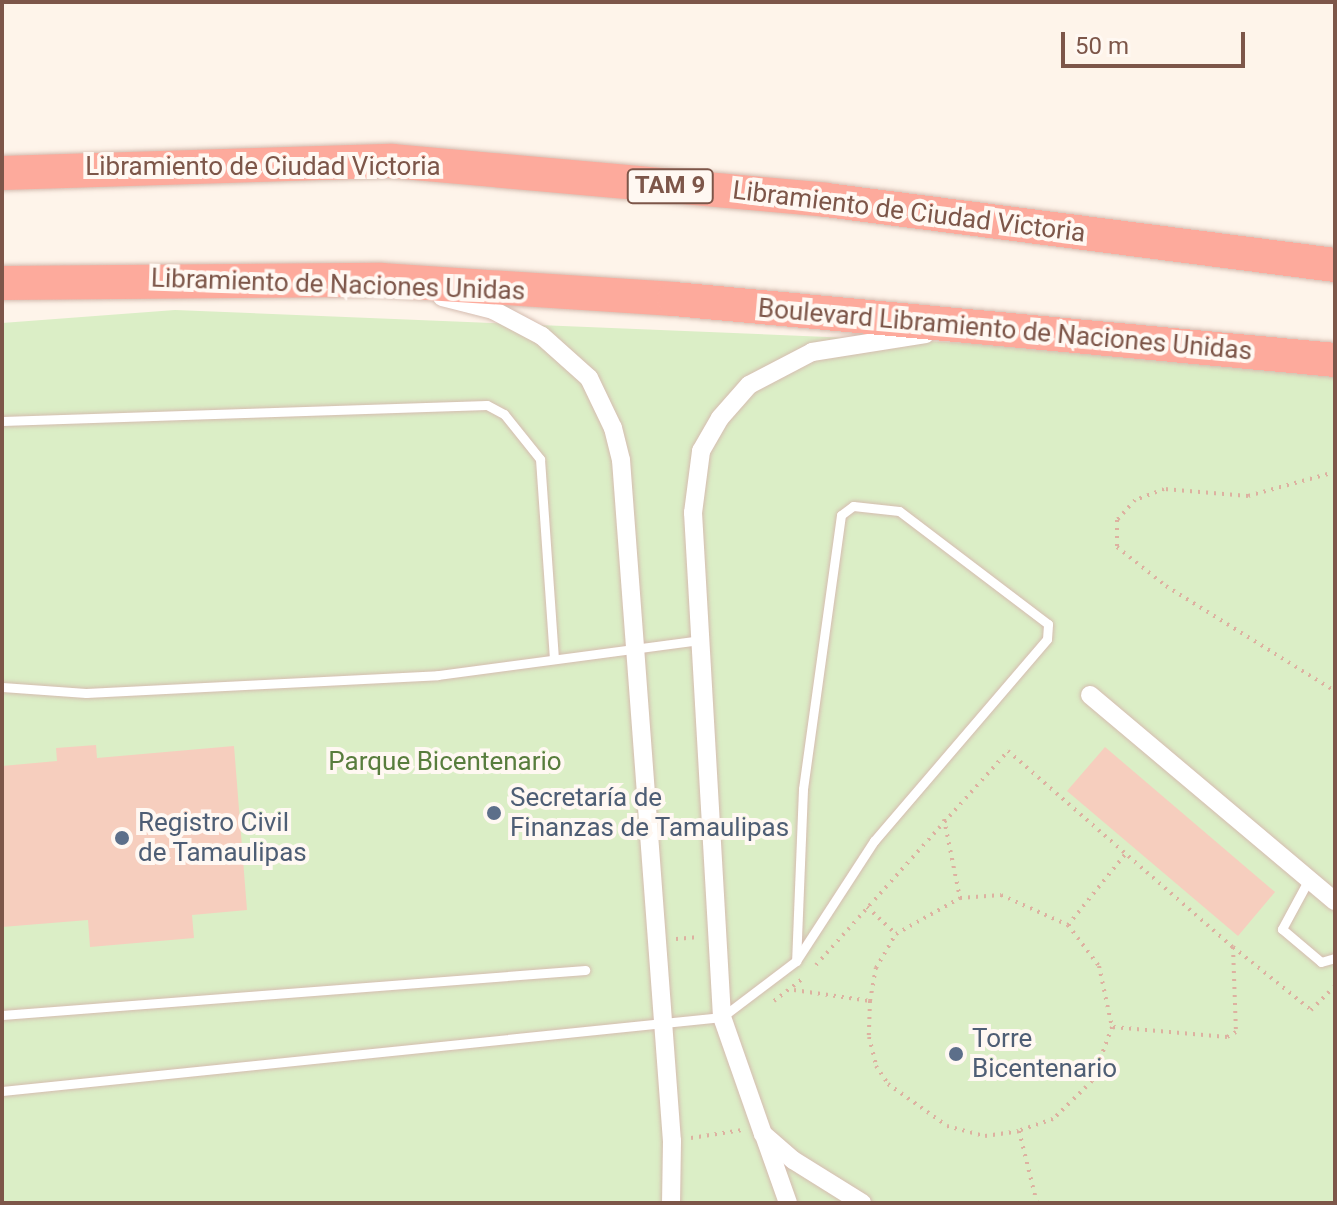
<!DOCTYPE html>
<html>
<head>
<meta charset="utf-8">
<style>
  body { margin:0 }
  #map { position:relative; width:1337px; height:1205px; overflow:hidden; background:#fef4ea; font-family:Roboto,sans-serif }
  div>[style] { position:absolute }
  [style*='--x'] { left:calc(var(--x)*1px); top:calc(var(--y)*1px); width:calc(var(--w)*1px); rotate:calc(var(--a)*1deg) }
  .green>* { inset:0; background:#dbeec6 }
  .building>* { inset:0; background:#f6cebe }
  .path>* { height:4px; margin-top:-2px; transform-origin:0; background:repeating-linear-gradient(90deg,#ddb1a0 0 2px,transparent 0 8px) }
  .roads { filter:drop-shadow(0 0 2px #d5bcb0) drop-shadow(0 0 2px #d5bcb0) }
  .lane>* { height:9px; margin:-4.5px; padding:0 4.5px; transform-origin:4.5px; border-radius:4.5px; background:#fff }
  .street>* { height:18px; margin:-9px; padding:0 9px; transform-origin:9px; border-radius:9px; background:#fff }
  .highway>* { height:34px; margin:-17px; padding:0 17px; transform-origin:17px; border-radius:17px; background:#fdaa9c }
  .dots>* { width:22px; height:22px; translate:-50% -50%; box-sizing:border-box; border:4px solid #fff8f2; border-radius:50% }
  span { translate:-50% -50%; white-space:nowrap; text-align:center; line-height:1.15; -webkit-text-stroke:8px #fff8f2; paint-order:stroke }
  .shield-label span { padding:2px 6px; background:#fff8f2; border:2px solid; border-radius:6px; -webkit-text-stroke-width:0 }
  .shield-label { font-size:24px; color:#7d5649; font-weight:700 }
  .street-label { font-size:26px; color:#7d5649 }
  .park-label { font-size:26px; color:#587d3d }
  .service-label { font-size:26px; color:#4e5e75 }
  .left { translate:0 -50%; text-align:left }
  .frame { position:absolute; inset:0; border:4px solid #7d5649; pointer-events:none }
  .scale { position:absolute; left:1061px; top:32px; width:184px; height:36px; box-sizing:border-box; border:4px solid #7d5649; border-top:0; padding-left:10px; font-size:24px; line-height:28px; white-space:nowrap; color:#7d5649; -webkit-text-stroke:6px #fff8f2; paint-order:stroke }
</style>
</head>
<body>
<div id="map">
  <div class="green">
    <div style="clip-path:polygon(175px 310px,1335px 358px,1335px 1203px,2px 1203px,2px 323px)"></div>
  </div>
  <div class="building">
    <div style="clip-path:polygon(96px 745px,97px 758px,234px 746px,247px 910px,192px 915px,194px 938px,90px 947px,88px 920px,2px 927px,2px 766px,57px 761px,56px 748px)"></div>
    <div style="clip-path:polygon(1105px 747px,1275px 892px,1238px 936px,1067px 791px)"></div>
  </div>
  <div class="path">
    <div style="--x:1335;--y:472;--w:90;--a:164.6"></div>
    <div style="--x:1248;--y:496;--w:84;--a:-175.2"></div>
    <div style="--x:1164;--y:489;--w:31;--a:159"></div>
    <div style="--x:1135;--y:500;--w:27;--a:132"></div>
    <div style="--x:1117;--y:520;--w:27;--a:90"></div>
    <div style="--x:1117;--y:547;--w:63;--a:38.5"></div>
    <div style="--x:1166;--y:586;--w:199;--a:31.9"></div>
    <div style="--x:944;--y:819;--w:81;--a:78.6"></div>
    <div style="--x:867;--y:907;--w:40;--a:43"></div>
    <div style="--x:1068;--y:925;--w:92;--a:-51.1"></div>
    <div style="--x:676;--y:939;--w:23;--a:-5"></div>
    <div style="--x:1233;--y:947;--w:100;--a:38.9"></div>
    <div style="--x:1311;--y:1010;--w:34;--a:-45"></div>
    <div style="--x:816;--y:965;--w:288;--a:-48.1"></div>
    <div style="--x:1008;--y:751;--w:298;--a:41.1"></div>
    <div style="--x:1233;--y:947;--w:85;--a:88"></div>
    <div style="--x:1236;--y:1032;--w:10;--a:151"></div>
    <div style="--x:1227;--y:1037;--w:115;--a:-175"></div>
    <div style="--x:1112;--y:1027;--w:58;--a:110.3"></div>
    <div style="--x:1092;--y:1081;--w:54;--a:135.7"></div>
    <div style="--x:1053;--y:1119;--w:36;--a:161"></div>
    <div style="--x:1019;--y:1131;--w:74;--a:76"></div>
    <div style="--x:794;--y:990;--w:77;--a:8.2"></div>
    <div style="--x:870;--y:1001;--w:36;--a:92"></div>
    <div style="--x:869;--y:1037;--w:30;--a:76"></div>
    <div style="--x:876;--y:1066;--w:22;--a:56"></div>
    <div style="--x:888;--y:1084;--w:72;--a:35.4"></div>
    <div style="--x:947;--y:1126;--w:39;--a:15"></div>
    <div style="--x:985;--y:1136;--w:34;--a:-8"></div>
    <div style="--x:774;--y:1001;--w:39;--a:-38"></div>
    <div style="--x:870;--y:1001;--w:34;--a:-80"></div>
    <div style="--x:876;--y:968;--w:39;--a:-60"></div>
    <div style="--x:896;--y:934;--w:73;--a:-29.4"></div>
    <div style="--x:960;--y:898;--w:41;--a:-4.2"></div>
    <div style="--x:1001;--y:895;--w:73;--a:24.1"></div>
    <div style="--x:1068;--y:925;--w:51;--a:52.9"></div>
    <div style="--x:1099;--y:966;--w:62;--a:78"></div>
    <div style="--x:691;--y:1138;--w:52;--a:-8.9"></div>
  </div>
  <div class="roads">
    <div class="lane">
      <div style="--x:2;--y:421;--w:485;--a:-1.9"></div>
      <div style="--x:487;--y:405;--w:19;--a:28"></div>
      <div style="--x:504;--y:414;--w:58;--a:51.3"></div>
      <div style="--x:540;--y:459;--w:198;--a:86"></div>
      <div style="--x:2;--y:687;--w:84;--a:4.1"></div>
      <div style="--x:86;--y:693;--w:352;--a:-2.9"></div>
      <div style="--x:438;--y:675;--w:265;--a:-7.6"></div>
      <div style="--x:1309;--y:879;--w:57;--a:118.4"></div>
      <div style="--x:1282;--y:929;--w:51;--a:40.2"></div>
      <div style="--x:1321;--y:962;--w:15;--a:-16"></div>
      <div style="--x:2;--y:1015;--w:585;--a:-4.41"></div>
      <div style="--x:2;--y:1091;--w:724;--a:-5.87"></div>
      <div style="--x:722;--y:1017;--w:93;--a:-37.1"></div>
      <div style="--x:796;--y:961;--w:143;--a:-57"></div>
      <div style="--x:874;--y:841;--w:266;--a:-49.4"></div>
      <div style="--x:1047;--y:639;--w:15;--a:-86"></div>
      <div style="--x:1048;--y:624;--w:187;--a:-142.8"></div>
      <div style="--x:899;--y:511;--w:46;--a:-173.8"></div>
      <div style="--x:853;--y:506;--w:15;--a:143"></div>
      <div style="--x:841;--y:515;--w:277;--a:97.9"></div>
      <div style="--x:803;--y:789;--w:172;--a:92.3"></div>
    </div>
    <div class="street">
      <div style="--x:442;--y:297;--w:53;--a:14.3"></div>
      <div style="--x:493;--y:310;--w:55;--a:28"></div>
      <div style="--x:542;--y:336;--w:63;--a:41.8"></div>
      <div style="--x:589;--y:378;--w:55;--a:64.4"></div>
      <div style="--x:613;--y:428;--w:33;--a:76"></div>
      <div style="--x:621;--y:460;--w:683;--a:85.72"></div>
      <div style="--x:672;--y:1141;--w:62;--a:90.9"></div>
      <div style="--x:1090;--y:695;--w:320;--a:40.1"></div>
      <div style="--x:765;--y:1138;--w:69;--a:70.5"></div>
      <div style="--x:862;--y:1203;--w:81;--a:-148.1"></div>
      <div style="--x:793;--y:1160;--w:40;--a:-139"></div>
      <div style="--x:763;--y:1134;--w:124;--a:-109.3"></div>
      <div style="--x:722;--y:1017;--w:505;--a:-93.29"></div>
      <div style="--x:693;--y:513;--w:63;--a:-82.6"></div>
      <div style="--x:701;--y:451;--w:38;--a:-60"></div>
      <div style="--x:720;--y:418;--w:44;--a:-48.7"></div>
      <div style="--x:749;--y:385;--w:71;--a:-27.6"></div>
      <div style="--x:812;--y:352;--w:115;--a:-9"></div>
    </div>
    <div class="highway">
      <div style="--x:2;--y:173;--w:390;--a:-1.8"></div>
      <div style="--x:392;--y:161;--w:436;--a:5.1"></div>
      <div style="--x:826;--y:200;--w:513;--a:7.28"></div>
      <div style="--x:2;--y:283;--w:379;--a:-0.5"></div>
      <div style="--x:381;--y:280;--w:294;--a:3.7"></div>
      <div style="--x:674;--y:299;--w:664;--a:5.27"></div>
    </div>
  </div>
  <div class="dots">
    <div style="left:494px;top:813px;background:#5c6f8a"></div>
    <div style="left:122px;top:838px;background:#5c6f8a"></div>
    <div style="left:956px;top:1054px;background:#5c6f8a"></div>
  </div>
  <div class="shield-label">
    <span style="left:670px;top:186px">TAM 9</span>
  </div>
  <div class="street-label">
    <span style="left:263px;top:167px">Libramiento de Ciudad Victoria</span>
    <span style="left:909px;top:212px;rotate:7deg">Libramiento de Ciudad Victoria</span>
    <span style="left:338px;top:285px;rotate:2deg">Libramiento de Naciones Unidas</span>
    <span style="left:1005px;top:330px;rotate:5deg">Boulevard Libramiento de Naciones Unidas</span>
  </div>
  <div class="park-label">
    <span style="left:445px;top:762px">Parque Bicentenario</span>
  </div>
  <div class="service-label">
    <span class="left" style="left:510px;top:813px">Secretaría de<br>Finanzas de Tamaulipas</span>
    <span class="left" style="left:138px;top:838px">Registro Civil<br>de Tamaulipas</span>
    <span class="left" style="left:972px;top:1054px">Torre<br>Bicentenario</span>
  </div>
  <div class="frame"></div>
  <div class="scale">50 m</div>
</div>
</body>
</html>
